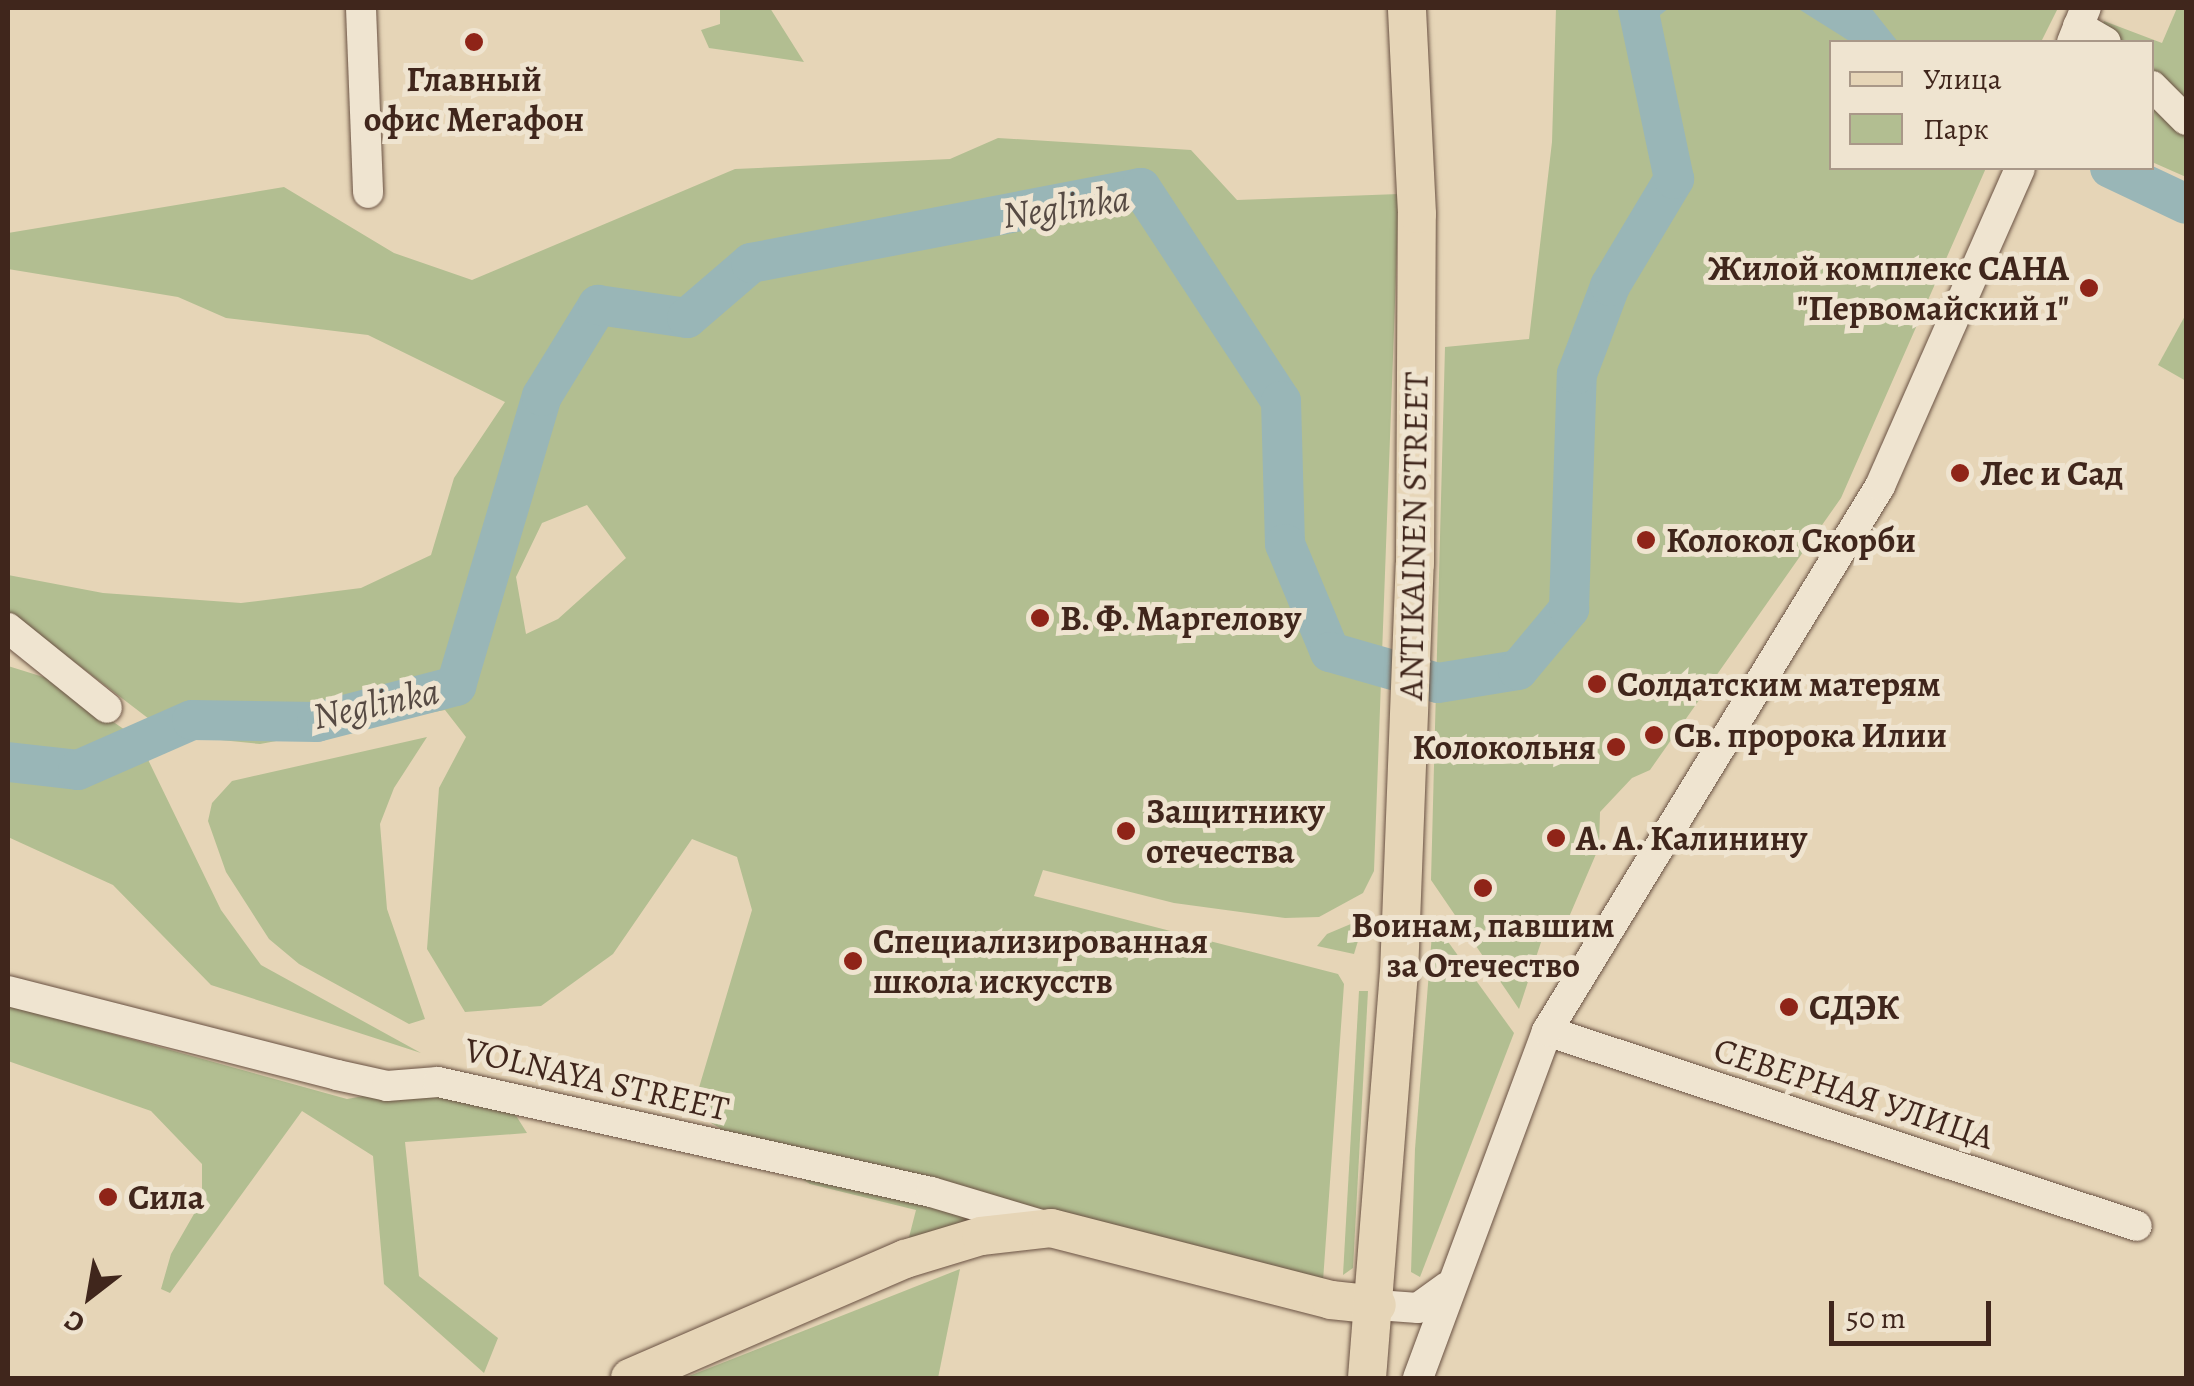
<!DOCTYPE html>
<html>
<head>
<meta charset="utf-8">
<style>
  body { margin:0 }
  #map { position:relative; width:2194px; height:1386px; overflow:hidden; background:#e6d5b7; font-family:Alegreya,serif }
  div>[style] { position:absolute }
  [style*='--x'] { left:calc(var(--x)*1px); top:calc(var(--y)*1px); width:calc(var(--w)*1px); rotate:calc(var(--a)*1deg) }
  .green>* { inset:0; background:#b2be91 }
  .water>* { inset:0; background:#99b6b7 }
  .river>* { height:40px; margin:-20px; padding:0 20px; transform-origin:20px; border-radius:20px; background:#99b6b7 }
  .roads { filter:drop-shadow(0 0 2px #6a5243) drop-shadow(0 0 2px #6a5243) }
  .minor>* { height:30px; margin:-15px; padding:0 15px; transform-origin:15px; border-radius:15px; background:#efe4d0 }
  .major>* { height:38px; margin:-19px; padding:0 19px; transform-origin:19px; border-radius:19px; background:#e6d5b7 }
  .dots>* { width:28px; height:28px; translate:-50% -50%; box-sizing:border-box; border:5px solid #efe4d0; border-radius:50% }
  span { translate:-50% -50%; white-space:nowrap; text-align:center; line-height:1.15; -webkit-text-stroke:10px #efe4d0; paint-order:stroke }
  .poi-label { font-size:35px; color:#40261c; font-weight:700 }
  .right { translate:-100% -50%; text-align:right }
  .left { translate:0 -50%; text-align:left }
  .street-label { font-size:35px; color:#40261c }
  .water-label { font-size:38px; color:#564a43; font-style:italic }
  .frame { position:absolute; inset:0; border:10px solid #40261c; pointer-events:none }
  .legend { position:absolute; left:1829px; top:40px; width:325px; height:130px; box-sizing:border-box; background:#efe4d0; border:2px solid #a99888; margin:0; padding:12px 18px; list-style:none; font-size:30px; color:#40261c }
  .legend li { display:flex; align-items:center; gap:20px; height:50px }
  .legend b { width:50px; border:2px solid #a99888 }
  .north { position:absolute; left:40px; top:1246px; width:100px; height:100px; -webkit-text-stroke:8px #efe4d0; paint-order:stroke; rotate:211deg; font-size:28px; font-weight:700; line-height:40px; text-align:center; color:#40261c }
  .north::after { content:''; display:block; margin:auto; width:35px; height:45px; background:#40261c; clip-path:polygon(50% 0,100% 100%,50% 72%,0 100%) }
  .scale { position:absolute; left:1829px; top:1301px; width:162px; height:45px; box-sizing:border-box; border:5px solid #40261c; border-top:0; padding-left:12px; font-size:30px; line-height:35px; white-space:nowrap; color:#40261c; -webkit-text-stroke:8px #efe4d0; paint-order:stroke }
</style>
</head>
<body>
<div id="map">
  <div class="green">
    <div style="clip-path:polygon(720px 8px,770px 8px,804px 62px,709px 48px,701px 30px,720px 24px)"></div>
    <div style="clip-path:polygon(1556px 8px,2058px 8px,2041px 42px,1832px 42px,1832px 168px,1986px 168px,1841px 498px,1650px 770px,1632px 778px,1600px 812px,1599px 847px,1569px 917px,1545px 930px,1519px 1009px,1431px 880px,1445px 347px,1529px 339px,1552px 142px)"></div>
    <div style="clip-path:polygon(2177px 8px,2186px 8px,2186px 177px,2152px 162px,2152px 42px,2095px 42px,2104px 21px,2162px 43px)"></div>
    <div style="clip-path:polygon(evenodd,998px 138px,1191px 150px,1237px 200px,1399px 194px,1374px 871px,1363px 893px,1319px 917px,1285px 918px,1174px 903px,1043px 870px,1034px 896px,1338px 974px,1344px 984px,1323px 1281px,975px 1217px,907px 1245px,916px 1210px,810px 1184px,692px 1111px,752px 910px,737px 857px,692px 839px,613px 954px,541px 1006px,465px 1012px,427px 949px,439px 788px,466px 737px,445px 710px,260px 744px,170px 735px,8px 611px,8px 575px,103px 593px,241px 603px,361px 588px,431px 555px,454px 478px,505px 402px,368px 335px,226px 318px,178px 297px,8px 269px,8px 233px,284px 187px,394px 253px,472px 280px,735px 169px,950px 159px,998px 138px,587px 505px,626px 558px,558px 619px,526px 634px,516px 577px,542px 523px,587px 505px)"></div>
    <div style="clip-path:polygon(2186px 314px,2186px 381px,2158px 365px)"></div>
    <div style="clip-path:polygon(8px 666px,53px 680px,138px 739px,221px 910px,261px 965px,421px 1053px,211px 985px,113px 885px,8px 837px)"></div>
    <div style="clip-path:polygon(427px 737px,394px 788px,380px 824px,387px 909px,425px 1019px,409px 1024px,299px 964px,269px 939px,226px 872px,208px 821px,212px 803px,232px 781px)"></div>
    <div style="clip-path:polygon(1365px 918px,1354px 954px,1317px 946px,1327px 934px)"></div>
    <div style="clip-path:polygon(1433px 921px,1514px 1033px,1420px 1277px,1411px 1272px,1415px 1149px)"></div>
    <div style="clip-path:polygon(1359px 991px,1368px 991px,1353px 1268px,1343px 1275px)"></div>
    <div style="clip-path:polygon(8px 1005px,347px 1099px,436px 1083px,508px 1103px,527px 1133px,405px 1142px,419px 1276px,498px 1338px,484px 1373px,384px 1284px,373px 1156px,302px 1111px,170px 1293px,161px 1289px,171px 1254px,202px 1200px,202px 1164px,151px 1111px,8px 1061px)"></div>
    <div style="clip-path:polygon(960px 1269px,938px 1378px,684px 1378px)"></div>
  </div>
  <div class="water">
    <div style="clip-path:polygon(1621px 8px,1669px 8px,1660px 15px,1656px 86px,1646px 77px)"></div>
    <div style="clip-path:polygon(1797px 8px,1871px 8px,1898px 42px,1851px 42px)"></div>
  </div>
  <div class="river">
    <div style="--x:2110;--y:168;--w:84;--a:25.3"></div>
    <div style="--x:8;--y:762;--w:70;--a:6.5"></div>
    <div style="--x:78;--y:770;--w:124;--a:-23.7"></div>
    <div style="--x:192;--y:720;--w:125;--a:0.9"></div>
    <div style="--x:317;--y:722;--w:144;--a:-14.5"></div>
    <div style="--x:456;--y:686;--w:302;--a:-73.5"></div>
    <div style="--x:542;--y:396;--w:107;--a:-58.4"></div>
    <div style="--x:598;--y:305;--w:90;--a:8.3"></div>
    <div style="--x:687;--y:318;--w:84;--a:-40.7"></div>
    <div style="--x:751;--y:263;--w:397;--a:-10.9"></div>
    <div style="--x:1141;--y:188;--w:255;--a:56.7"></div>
    <div style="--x:1281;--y:401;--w:143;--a:88.4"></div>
    <div style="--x:1285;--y:544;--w:117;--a:67.4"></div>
    <div style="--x:1330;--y:652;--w:112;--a:16"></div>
    <div style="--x:1438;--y:683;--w:81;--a:-9.2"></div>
    <div style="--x:1518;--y:670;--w:80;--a:-50.1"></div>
    <div style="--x:1569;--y:609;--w:235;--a:-88.1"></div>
    <div style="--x:1577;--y:374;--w:94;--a:-69.4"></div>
    <div style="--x:1610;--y:286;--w:125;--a:-59.1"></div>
    <div style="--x:1674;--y:179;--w:175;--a:-101.9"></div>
  </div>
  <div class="roads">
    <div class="minor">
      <div style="--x:361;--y:8;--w:185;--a:87.8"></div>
      <div style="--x:2078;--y:26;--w:32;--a:30"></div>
      <div style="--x:2072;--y:42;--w:37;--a:-68"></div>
      <div style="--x:2152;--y:86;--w:48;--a:45"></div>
      <div style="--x:8;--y:628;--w:127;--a:38.9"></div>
      <div style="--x:8;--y:991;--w:340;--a:14.3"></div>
      <div style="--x:337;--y:1075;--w:51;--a:12.4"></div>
      <div style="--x:387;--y:1086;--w:51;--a:-4.5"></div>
      <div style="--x:438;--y:1082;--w:505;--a:12.58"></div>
      <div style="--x:931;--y:1192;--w:119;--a:16.6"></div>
      <div style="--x:1547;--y:1031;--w:621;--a:18.29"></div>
      <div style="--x:1377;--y:1305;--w:41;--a:4.2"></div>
      <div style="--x:1418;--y:1308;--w:36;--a:-36"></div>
      <div style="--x:1418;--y:1378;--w:370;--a:-69.6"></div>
      <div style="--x:1547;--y:1031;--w:639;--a:-58.57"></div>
      <div style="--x:1880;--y:486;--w:347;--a:-66.2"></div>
    </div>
    <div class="major">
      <div style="--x:630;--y:1378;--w:300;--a:-23.4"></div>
      <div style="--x:905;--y:1259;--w:79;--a:-16.8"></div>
      <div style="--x:981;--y:1236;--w:70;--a:-6.5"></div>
      <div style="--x:1051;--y:1228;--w:289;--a:14.4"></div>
      <div style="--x:1331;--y:1300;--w:46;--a:6.2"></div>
      <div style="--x:1367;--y:1378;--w:405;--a:-85.5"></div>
      <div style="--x:1399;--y:974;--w:410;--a:-87.8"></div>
      <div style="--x:1415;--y:564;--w:350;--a:-89.7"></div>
      <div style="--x:1417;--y:214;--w:206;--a:-92.8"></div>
    </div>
  </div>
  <div class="dots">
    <div style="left:474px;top:42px;background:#8f2418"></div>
    <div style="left:2089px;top:288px;background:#8f2418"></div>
    <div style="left:1960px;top:473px;background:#8f2418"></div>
    <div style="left:1646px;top:540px;background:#8f2418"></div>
    <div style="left:1040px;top:618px;background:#8f2418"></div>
    <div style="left:1597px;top:684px;background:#8f2418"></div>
    <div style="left:1654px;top:735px;background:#8f2418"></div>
    <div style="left:1616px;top:747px;background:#8f2418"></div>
    <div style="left:1126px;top:831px;background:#8f2418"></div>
    <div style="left:1556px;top:838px;background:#8f2418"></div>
    <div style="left:1483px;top:888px;background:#8f2418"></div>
    <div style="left:853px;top:961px;background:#8f2418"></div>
    <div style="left:1789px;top:1007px;background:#8f2418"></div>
    <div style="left:108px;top:1197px;background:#8f2418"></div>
  </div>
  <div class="poi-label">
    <span style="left:474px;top:99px">Главный<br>офис Мегафон</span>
    <span class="right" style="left:2069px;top:288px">Жилой комплекс САНА<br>"Первомайский 1"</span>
    <span class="left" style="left:1980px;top:473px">Лес и Сад</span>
    <span class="left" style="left:1666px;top:540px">Колокол Скорби</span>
    <span class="left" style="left:1060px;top:618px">В. Ф. Маргелову</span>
    <span class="left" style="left:1617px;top:684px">Солдатским матерям</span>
    <span class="left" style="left:1674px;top:735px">Св. пророка Илии</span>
    <span class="right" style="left:1596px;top:747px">Колокольня</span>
    <span class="left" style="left:1146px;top:831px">Защитнику<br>отечества</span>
    <span class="left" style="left:1576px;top:838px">А. А. Калинину</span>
    <span style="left:1483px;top:945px">Воинам, павшим<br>за Отечество</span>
    <span class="left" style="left:873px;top:961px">Специализированная<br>школа искусств</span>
    <span class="left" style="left:1809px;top:1007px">СДЭК</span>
    <span class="left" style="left:128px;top:1197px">Сила</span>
  </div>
  <div class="street-label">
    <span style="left:1413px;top:536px;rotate:-89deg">ANTIKAINEN STREET</span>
    <span style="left:597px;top:1079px;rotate:13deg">VOLNAYA STREET</span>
    <span style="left:1854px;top:1093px;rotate:18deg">СЕВЕРНАЯ УЛИЦА</span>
  </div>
  <div class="water-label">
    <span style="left:1066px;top:207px;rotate:-8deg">Neglinka</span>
    <span style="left:376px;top:704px;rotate:-12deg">Neglinka</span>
  </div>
  <div class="frame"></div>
  <ul class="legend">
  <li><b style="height:12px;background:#e6d5b7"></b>Улица</li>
  <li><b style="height:28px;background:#b2be91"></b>Парк</li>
  </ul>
  <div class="north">С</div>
  <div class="scale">50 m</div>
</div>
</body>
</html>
